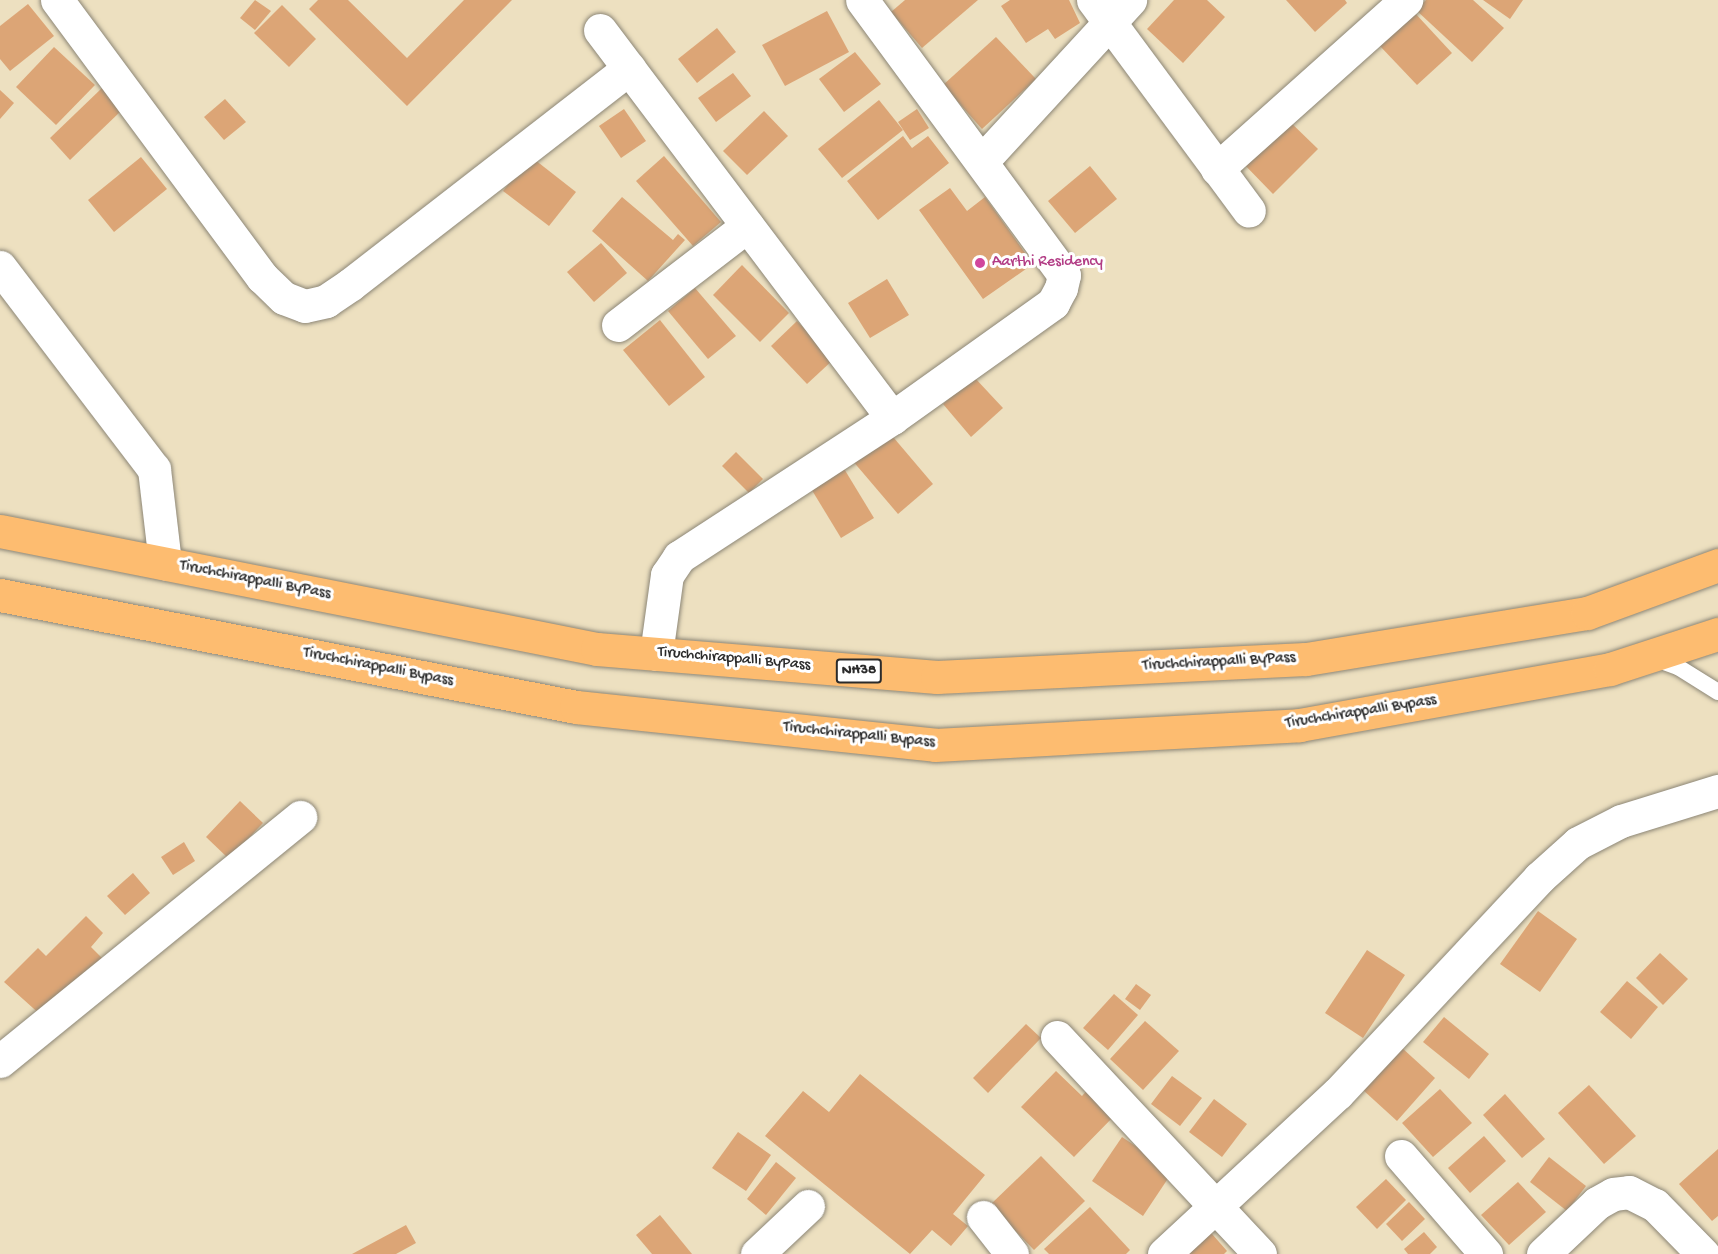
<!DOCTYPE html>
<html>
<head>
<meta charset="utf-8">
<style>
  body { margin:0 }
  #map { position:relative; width:1718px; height:1254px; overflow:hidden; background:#ede0c0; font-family:"Gochi Hand",sans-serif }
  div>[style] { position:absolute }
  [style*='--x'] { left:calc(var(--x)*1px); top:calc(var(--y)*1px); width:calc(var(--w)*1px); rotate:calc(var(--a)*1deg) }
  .building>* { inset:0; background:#dca576 }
  .roads { filter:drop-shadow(0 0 2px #8c8676) drop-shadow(0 0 2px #8c8676) }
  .service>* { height:16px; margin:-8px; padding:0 8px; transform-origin:8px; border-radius:8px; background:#fff }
  .minor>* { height:33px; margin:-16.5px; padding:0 16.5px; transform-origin:16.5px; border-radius:16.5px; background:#fff }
  .trunk>* { height:33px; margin:-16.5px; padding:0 16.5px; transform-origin:16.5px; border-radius:16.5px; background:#fdbc70 }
  .dots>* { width:16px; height:16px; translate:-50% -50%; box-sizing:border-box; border:3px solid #fff; border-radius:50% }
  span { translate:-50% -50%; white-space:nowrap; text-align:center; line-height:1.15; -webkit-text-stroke:6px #fff; paint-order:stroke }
  .shield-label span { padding:2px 4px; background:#fff; border:2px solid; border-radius:4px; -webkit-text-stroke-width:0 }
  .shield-label { font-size:15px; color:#2b2b2b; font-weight:700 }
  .hotel-label { font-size:16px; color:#b23c85 }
  .left { translate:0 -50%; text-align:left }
  .street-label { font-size:16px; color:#2b2b2b }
</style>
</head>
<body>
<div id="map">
  <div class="building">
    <div style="clip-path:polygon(255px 0,271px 11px,255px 30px,240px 18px)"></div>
    <div style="clip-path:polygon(318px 0,348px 0,407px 58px,464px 0,512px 0,407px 106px,309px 9px)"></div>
    <div style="clip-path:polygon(905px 0,978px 0,922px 48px,891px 12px)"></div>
    <div style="clip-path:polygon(1010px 0,1069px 0,1080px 23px,1055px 39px,1048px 29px,1026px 43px,1001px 6px)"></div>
    <div style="clip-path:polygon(1174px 0,1207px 0,1225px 17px,1183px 63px,1147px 29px)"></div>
    <div style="clip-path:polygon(1286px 0,1345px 0,1347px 3px,1315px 32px)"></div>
    <div style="clip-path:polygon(1426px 0,1473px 0,1504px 28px,1472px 62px,1416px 10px)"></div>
    <div style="clip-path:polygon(1483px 0,1523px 0,1510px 19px)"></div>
    <div style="clip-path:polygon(28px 4px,54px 36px,10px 71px,0 59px,0 26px)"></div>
    <div style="clip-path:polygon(282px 5px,316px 39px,289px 67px,254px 33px)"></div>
    <div style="clip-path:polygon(827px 11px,849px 52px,785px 86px,762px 45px)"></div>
    <div style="clip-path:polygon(1414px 12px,1452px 53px,1417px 85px,1379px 45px)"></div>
    <div style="clip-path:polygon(717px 28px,736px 52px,697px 83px,678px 59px)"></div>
    <div style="clip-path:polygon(996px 37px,1036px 79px,982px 129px,943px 85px)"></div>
    <div style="clip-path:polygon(54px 47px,95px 85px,56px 125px,16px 87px)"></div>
    <div style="clip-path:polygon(855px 52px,881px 84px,844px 112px,819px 79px)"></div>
    <div style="clip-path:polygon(733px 73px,751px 96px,716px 122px,698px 98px)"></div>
    <div style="clip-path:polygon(102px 88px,122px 110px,70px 160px,50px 138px)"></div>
    <div style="clip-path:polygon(0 90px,14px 103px,0 119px)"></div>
    <div style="clip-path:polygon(225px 99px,246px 122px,224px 140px,204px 117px)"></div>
    <div style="clip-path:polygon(879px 100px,903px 130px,842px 178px,818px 149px)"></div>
    <div style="clip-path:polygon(624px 109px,646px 141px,621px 158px,599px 126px)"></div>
    <div style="clip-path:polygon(917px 109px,929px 128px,910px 140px,898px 122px)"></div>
    <div style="clip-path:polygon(764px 111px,788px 136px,747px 175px,723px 151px)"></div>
    <div style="clip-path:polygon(1283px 115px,1318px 149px,1273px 194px,1239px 159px)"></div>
    <div style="clip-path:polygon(903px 136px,912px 148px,928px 136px,949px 163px,878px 220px,847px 181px)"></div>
    <div style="clip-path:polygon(530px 156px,576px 192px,549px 226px,503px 191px)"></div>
    <div style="clip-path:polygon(664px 156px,721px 222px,693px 246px,636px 181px)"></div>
    <div style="clip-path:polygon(141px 157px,167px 189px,114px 232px,88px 200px)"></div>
    <div style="clip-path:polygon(1090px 166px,1117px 199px,1075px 233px,1048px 201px)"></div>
    <div style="clip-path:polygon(950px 188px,967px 211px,985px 197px,1033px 264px,983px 299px,919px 210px)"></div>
    <div style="clip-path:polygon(622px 197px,673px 240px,678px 234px,685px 240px,648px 281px,592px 231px)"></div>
    <div style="clip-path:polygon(601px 243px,627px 273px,594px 302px,567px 272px)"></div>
    <div style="clip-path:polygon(742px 265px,789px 313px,760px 342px,713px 295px)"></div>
    <div style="clip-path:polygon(887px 279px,909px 315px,870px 338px,848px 303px)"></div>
    <div style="clip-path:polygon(695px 288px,736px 336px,708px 359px,668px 311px)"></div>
    <div style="clip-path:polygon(660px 320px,705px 377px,669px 406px,623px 350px)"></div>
    <div style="clip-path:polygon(797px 321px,834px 359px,807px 384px,771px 346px)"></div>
    <div style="clip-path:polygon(974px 377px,1003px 408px,971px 437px,943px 404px)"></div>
    <div style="clip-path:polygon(888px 431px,933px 484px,898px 514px,852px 460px)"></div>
    <div style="clip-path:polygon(736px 452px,763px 479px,749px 493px,722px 466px)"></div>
    <div style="clip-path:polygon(843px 467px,874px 518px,841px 538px,810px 487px)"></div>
    <div style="clip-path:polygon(240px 801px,263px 823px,229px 859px,206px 837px)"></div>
    <div style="clip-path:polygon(184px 842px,195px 861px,173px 875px,161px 857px)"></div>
    <div style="clip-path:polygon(133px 873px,150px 893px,125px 915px,107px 896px)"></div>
    <div style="clip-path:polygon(1538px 911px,1577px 939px,1540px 992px,1500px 964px)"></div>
    <div style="clip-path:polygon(86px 916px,103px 933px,91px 947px,102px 958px,43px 1017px,4px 982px,38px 948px,46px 956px)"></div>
    <div style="clip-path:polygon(1367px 950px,1405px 975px,1363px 1038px,1325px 1013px)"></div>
    <div style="clip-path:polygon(1660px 953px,1688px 979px,1663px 1005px,1636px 978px)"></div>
    <div style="clip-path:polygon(1627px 981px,1658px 1007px,1631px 1039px,1600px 1012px)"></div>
    <div style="clip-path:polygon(1136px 984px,1151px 995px,1140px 1010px,1125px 999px)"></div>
    <div style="clip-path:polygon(1114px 994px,1138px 1015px,1108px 1050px,1083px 1028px)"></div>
    <div style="clip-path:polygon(1444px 1017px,1489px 1054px,1469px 1079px,1423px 1042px)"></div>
    <div style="clip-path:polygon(1145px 1021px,1179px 1051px,1143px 1090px,1110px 1059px)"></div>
    <div style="clip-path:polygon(1026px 1024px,1041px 1038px,988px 1093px,973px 1078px)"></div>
    <div style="clip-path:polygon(1401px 1047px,1435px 1078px,1397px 1121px,1363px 1090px)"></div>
    <div style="clip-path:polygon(1056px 1071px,1082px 1096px,1090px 1087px,1117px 1113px,1074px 1157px,1021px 1107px)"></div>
    <div style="clip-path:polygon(860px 1074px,985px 1175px,953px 1214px,968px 1226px,951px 1246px,932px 1230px,910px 1254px,765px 1136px,803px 1091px,829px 1112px)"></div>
    <div style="clip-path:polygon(1172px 1076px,1202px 1098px,1180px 1126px,1151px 1104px)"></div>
    <div style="clip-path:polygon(1589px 1085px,1636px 1136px,1604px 1164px,1558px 1113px)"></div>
    <div style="clip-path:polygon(1440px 1089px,1472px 1123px,1433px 1157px,1402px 1123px)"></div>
    <div style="clip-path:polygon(1505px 1094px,1545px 1139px,1522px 1158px,1483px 1115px)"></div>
    <div style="clip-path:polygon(1214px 1099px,1247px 1124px,1222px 1157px,1189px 1132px)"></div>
    <div style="clip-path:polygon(738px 1132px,771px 1155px,746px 1191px,712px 1168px)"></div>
    <div style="clip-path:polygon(1484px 1136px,1506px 1161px,1470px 1193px,1448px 1168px)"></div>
    <div style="clip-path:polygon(1122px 1137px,1173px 1171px,1143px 1216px,1092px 1181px)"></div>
    <div style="clip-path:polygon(1718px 1149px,1718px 1216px,1712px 1221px,1679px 1184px)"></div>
    <div style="clip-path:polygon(1041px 1156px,1085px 1201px,1034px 1250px,990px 1205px)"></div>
    <div style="clip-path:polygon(1549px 1157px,1586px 1186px,1567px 1211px,1530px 1182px)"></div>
    <div style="clip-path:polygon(776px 1162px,796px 1178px,766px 1215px,747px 1199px)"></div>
    <div style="clip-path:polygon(1386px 1179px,1406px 1200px,1377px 1229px,1356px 1207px)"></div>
    <div style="clip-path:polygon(1518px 1182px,1546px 1212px,1509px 1245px,1481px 1215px)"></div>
    <div style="clip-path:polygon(1409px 1202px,1425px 1219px,1402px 1241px,1386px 1224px)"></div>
    <div style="clip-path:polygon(1090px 1207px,1130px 1250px,1126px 1254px,1049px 1254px,1044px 1249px)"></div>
    <div style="clip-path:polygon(660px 1215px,692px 1254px,652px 1254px,636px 1235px)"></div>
    <div style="clip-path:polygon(406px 1225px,416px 1243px,396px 1254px,352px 1254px)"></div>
    <div style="clip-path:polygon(1205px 1226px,1227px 1251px,1224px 1254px,1174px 1254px)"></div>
    <div style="clip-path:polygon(1424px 1232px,1437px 1247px,1430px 1254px,1408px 1254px,1404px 1249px)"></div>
  </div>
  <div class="roads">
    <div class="service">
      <div style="--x:1653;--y:658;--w:27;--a:20"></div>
      <div style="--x:1678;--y:667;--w:47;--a:32"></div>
    </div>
    <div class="minor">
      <div style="--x:57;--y:0;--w:345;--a:53.5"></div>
      <div style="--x:262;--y:277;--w:30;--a:44"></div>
      <div style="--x:284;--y:298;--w:22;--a:21"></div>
      <div style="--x:305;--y:306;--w:22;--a:-13"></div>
      <div style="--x:326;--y:301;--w:30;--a:-34"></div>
      <div style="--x:351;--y:284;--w:352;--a:-37.8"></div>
      <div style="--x:1093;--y:0;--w:262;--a:53.5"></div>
      <div style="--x:600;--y:30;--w:486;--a:53"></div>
      <div style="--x:982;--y:161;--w:219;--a:-47.4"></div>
      <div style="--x:1217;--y:169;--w:254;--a:-41.8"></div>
      <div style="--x:0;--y:267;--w:254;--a:52.7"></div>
      <div style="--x:154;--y:469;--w:95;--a:83.3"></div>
      <div style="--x:618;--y:325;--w:163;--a:-37.5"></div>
      <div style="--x:656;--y:654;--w:80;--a:-82.1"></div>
      <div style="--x:667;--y:575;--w:22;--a:-56"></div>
      <div style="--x:679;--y:557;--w:254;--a:-33.1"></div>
      <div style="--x:892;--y:418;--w:198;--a:-35.5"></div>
      <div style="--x:1053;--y:303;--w:17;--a:-62"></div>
      <div style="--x:1061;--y:288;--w:13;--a:-77"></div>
      <div style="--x:1064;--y:275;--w:341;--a:-126.3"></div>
      <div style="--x:1057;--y:1037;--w:297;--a:46.9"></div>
      <div style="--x:0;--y:1061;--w:387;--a:-39.1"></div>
      <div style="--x:1401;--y:1156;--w:130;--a:49.1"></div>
      <div style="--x:983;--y:1217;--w:47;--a:51.9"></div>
      <div style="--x:757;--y:1254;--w:70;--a:-43.3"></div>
      <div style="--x:1164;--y:1254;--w:237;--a:-42.8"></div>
      <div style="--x:1338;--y:1093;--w:294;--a:-46.9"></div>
      <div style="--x:1539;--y:878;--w:52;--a:-41.9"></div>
      <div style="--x:1578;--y:843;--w:48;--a:-27.1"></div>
      <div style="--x:1621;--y:821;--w:102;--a:-17.2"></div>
      <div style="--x:1543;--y:1254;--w:74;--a:-43.4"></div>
      <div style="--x:1597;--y:1203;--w:18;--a:-29"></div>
      <div style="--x:1613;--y:1194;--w:16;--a:-7"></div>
      <div style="--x:1629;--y:1192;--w:29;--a:27"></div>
      <div style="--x:1655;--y:1205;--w:69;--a:45.6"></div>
    </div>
    <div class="trunk">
      <div style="--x:0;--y:531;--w:609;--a:11.18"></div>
      <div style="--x:597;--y:649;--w:341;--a:4.7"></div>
      <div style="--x:937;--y:677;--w:369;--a:-2.8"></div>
      <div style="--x:1306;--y:659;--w:285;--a:-9.3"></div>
      <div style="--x:1587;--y:613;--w:140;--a:-20.1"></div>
      <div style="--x:0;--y:595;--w:587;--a:11"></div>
      <div style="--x:576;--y:707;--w:361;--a:6"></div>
      <div style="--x:935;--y:745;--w:365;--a:-3.1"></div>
      <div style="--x:1299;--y:725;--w:316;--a:-10.2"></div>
      <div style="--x:1610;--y:669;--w:114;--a:-18"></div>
    </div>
  </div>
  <div class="dots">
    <div style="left:980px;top:263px;background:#d1479c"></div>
  </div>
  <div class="shield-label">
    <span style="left:859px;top:671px">NH38</span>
  </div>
  <div class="hotel-label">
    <span class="left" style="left:992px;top:263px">Aarthi Residency</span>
  </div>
  <div class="street-label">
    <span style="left:255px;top:581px;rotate:11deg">Tiruchchirappalli ByPass</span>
    <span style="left:734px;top:660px;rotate:5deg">Tiruchchirappalli ByPass</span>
    <span style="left:1219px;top:663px;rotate:-3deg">Tiruchchirappalli ByPass</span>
    <span style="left:378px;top:668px;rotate:11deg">Tiruchchirappalli Bypass</span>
    <span style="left:1361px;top:713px;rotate:-9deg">Tiruchchirappalli Bypass</span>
    <span style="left:859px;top:736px;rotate:6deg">Tiruchchirappalli Bypass</span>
  </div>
</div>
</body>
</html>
